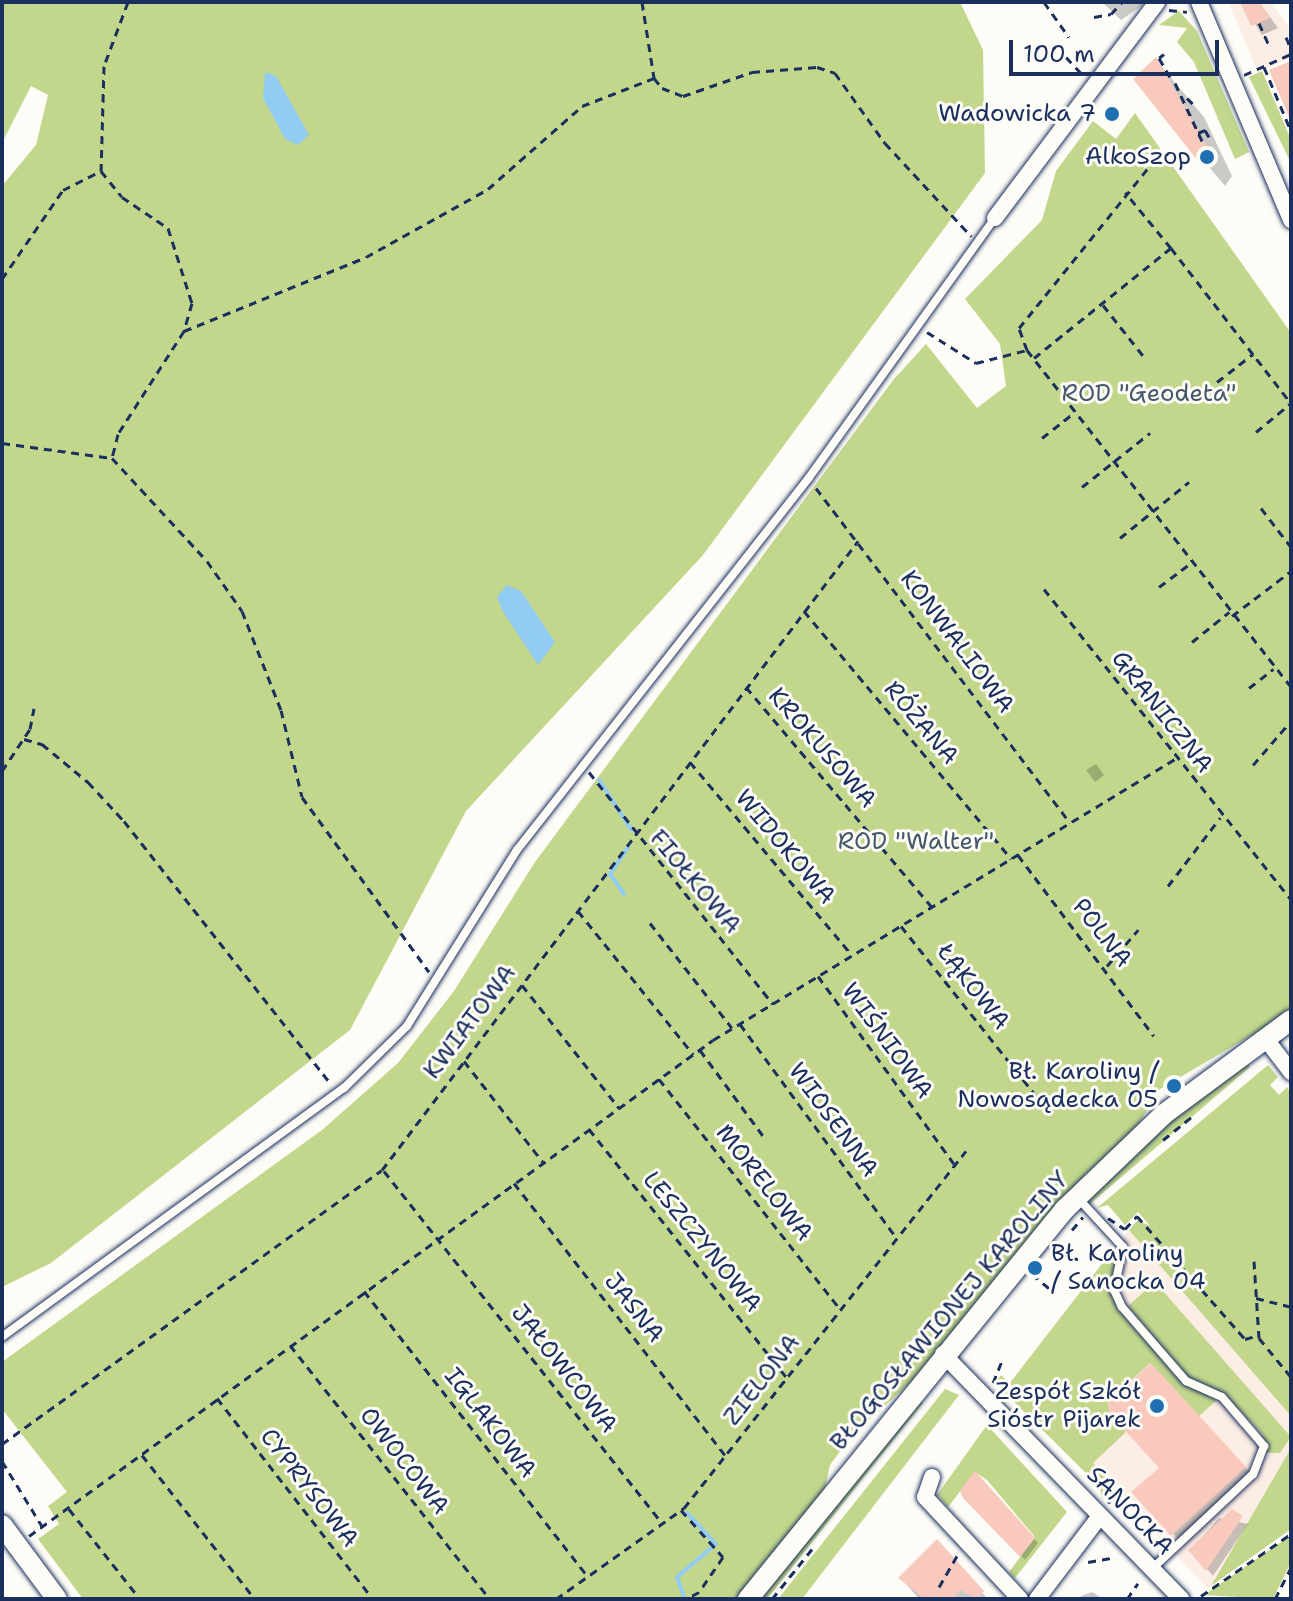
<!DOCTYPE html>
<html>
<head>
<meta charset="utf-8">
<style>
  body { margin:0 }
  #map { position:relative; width:1293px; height:1601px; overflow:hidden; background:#fdfcf7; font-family:"Shantell Sans",sans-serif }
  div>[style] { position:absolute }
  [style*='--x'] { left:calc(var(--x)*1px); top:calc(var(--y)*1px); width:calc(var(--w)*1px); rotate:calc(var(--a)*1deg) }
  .built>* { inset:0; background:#fcede5 }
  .green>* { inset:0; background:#c2d78c }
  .water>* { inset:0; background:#92ccf2 }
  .shadow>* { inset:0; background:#0003 }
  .stream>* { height:4px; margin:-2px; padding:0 2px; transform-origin:2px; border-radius:2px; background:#92ccf2 }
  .building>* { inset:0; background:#f8c9bc }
  .path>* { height:3px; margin-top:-1.5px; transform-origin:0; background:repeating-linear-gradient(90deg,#1b2f5e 0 8px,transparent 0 14px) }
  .roads { filter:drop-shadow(0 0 2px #1b2f5e) drop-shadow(0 0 2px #1b2f5e) }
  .service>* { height:8px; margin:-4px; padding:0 4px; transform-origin:4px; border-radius:4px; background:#fdfcf7 }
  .minor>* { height:16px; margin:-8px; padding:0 8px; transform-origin:8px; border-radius:8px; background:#fdfcf7 }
  .tertiary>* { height:20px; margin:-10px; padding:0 10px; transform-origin:10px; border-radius:10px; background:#fdfcf7 }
  .dots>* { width:22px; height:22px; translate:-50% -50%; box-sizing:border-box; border:4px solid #fdfcf7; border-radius:50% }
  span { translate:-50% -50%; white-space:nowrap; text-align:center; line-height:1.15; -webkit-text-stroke:6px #fdfcf7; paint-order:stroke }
  .poi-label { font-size:24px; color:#1b2f5e }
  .right { translate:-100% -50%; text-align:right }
  .left { translate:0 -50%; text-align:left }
  .park-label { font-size:24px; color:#45596a }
  .street-label { font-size:24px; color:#1b2f5e }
  .frame { position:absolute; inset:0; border:4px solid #1b2f5e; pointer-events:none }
  .scale { position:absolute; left:1009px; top:40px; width:210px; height:36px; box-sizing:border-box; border:4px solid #1b2f5e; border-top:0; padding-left:10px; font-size:24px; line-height:28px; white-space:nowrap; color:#1b2f5e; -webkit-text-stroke:6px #fdfcf7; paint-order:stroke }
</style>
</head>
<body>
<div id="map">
  <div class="built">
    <div style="clip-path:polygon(1228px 2px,1270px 2px,1291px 30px,1291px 58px,1258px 72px)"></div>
    <div style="clip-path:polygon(1129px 1230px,1291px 1416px,1291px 1448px,1209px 1589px,1009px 1383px)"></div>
  </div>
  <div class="green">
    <div style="clip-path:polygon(2px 2px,960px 2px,983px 50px,985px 173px,703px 555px,466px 811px,350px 1030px,51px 1263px,2px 1287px,2px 186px,36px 145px,48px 95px,31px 86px,2px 143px)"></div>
    <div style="clip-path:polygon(1179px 11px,1197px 31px,1249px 152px,1235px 159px,1194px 62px,1177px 42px,1187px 28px,1159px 25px)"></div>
    <div style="clip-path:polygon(1262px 71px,1291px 140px,1291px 163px,1249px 77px)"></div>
    <div style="clip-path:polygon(1135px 113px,1291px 333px,1291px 1012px,1160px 1089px,1134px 1131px,1034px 1232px,912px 1381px,851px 1436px,830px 1465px,824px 1492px,739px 1599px,83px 1599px,38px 1539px,59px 1524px,48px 1506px,67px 1492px,2px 1409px,2px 1362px,322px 1130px,398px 1063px,454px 991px,535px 862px,894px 379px,926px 344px,977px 408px,1006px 386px,1000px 344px,965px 299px,1042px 220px,1056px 171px,1093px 121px,1116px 139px)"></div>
    <div style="clip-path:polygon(1246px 1061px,1250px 1067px,1090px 1204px,1090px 1195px,1179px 1113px)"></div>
    <div style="clip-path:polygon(1268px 1065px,1278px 1077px,1270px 1085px,1279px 1095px,1287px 1087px,1291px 1093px,1291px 1416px,1129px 1230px,1138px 1220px,1150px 1226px,1138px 1212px,1125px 1225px,1108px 1205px,1097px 1208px)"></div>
    <div style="clip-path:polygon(1115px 1247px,1116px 1307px,1181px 1382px,1217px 1400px,1199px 1416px,1150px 1363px,1108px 1402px,1126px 1432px,1093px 1463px,1115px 1487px,1102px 1499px,1100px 1487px,995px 1383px,1001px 1375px,1010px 1383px)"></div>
    <div style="clip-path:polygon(1155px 1282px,1291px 1437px,1280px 1453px,1266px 1453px,1262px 1434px,1240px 1410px,1187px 1376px,1128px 1306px)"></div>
    <div style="clip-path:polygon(945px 1389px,959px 1395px,802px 1599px,778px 1599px)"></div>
    <div style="clip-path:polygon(917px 1399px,923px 1403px,814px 1540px,767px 1599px,758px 1599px)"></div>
    <div style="clip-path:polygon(987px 1425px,1067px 1512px,1015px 1578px,1009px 1572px,1035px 1537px,987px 1480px,975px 1472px,948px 1507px,937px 1495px)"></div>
    <div style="clip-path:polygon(1291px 1448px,1291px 1529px,1211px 1586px)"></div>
    <div style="clip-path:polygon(1291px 1535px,1291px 1562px,1273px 1599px,1204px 1595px)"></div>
  </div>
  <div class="water">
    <div style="clip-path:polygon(265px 72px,276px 76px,309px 135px,298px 145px,285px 139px,263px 98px)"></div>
    <div style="clip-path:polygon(507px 585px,521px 591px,555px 642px,538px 665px,502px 610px,497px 597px)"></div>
  </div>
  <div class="shadow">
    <div style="clip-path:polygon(1102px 2px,1142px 2px,1143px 5px,1121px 20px)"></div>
    <div style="clip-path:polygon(1242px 2px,1259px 2px,1278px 28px,1262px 35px)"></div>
    <div style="clip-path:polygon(1156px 60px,1204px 117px,1232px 176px,1225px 186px,1136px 80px)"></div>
    <div style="clip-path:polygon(1096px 764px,1104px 775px,1095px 782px,1086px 770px)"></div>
    <div style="clip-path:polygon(1158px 1372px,1252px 1475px,1180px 1541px,1134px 1493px,1162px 1468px)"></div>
    <div style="clip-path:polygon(975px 1474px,1038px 1543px,1025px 1560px,963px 1491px)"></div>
    <div style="clip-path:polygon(1219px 1518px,1248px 1524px,1213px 1576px,1191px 1550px)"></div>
    <div style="clip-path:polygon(937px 1542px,986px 1597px,985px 1599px,919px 1599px,901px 1578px)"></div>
    <div style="clip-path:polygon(1092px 1592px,1103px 1599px,1078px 1599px,1081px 1596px)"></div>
  </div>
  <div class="stream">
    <div style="--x:599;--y:780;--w:59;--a:56.9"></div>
    <div style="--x:624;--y:894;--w:24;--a:-125"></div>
    <div style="--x:610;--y:874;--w:32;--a:-56"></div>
    <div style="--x:687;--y:1513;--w:40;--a:47"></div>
    <div style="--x:684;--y:1597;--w:21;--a:-109"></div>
    <div style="--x:677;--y:1577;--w:51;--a:-40.2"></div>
  </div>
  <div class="building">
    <div style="clip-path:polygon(1240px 2px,1259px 2px,1270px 18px,1251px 26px)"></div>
    <div style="clip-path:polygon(1156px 57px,1211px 153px,1202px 166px,1133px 79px)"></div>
    <div style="clip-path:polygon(1291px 61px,1291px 122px,1269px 70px)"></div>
    <div style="clip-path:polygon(1151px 1363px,1246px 1467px,1171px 1536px,1131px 1492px,1159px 1468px,1109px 1413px,1108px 1402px)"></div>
    <div style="clip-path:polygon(975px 1471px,1035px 1538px,1020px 1557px,963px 1498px,960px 1491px)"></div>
    <div style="clip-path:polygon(1232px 1509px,1243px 1516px,1206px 1571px,1188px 1550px)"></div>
    <div style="clip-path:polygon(937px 1539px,984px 1591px,978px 1599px,960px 1590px,953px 1599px,925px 1599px,898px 1578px)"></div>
  </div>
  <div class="path">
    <div style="--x:128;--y:2;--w:68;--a:110.6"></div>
    <div style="--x:104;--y:66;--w:105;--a:91.6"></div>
    <div style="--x:101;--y:171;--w:33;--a:51"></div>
    <div style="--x:122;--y:197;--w:55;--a:34"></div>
    <div style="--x:168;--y:228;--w:79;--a:72.3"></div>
    <div style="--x:192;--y:303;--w:29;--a:106"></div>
    <div style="--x:184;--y:331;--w:122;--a:122.7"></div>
    <div style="--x:118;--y:434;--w:25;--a:104"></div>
    <div style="--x:112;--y:458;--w:140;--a:47.3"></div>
    <div style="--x:207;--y:561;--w:61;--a:55"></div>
    <div style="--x:242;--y:611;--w:106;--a:68.5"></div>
    <div style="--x:281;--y:710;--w:89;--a:76.4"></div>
    <div style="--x:302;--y:797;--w:216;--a:54"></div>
    <div style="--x:642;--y:2;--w:77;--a:81"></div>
    <div style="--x:654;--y:78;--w:13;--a:51"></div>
    <div style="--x:662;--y:88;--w:22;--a:21"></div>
    <div style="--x:683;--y:96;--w:73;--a:-19.2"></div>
    <div style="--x:752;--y:72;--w:65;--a:-4.4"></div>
    <div style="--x:817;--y:67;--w:19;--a:18"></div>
    <div style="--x:835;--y:73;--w:86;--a:54.5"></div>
    <div style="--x:885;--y:143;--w:127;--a:47.2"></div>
    <div style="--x:1044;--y:2;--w:43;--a:54.5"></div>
    <div style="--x:1169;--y:10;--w:18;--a:6"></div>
    <div style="--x:1094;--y:17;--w:17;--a:-10"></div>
    <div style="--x:1111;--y:14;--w:16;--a:-47"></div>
    <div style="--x:1259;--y:23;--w:24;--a:66"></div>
    <div style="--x:1286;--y:37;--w:13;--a:67"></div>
    <div style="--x:1164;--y:54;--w:6;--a:141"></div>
    <div style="--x:1159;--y:58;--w:22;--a:60"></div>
    <div style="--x:1066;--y:57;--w:25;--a:47"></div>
    <div style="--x:1264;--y:67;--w:69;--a:67.1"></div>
    <div style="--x:1244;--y:75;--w:51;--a:-24.1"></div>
    <div style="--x:1175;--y:83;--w:83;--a:65"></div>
    <div style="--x:1187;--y:98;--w:8;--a:45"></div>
    <div style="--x:1198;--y:133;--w:8;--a:-23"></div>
    <div style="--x:1205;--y:130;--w:8;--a:60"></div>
    <div style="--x:1171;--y:248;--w:196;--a:52.3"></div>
    <div style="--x:2;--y:279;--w:108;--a:-55.6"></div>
    <div style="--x:63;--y:190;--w:42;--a:-26.6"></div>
    <div style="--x:1103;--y:305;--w:66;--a:51.7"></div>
    <div style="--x:184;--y:331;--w:196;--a:-22.1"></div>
    <div style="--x:366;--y:257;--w:140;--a:-29.1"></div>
    <div style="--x:488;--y:189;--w:125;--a:-41.4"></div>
    <div style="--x:582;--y:106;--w:77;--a:-21.3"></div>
    <div style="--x:927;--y:332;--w:58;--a:32.3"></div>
    <div style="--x:976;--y:363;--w:53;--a:-14.3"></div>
    <div style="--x:1027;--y:350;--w:428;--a:51.9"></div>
    <div style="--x:1027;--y:350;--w:23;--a:-110"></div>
    <div style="--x:1019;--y:328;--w:206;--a:-51.1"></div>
    <div style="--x:1034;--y:358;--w:176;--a:-38.8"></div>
    <div style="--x:1171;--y:248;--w:72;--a:-129.4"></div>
    <div style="--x:1217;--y:382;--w:46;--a:-37.9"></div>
    <div style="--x:1256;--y:432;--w:45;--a:-39.6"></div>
    <div style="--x:1042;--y:438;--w:42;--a:-38.2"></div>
    <div style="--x:2;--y:443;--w:111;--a:7.8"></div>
    <div style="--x:1082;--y:487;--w:87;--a:-38.5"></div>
    <div style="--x:816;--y:488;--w:420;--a:52.8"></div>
    <div style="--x:1261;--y:508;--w:49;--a:52.4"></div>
    <div style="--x:1120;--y:538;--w:89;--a:-39.1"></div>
    <div style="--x:1159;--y:587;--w:40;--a:-37"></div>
    <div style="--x:1044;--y:589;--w:396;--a:51.5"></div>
    <div style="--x:804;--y:611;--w:323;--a:50.1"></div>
    <div style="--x:1232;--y:616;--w:74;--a:-37.3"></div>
    <div style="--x:1192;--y:642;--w:48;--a:-39"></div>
    <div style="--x:746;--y:687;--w:288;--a:49.8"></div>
    <div style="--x:1249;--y:688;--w:31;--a:-38"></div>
    <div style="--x:24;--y:739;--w:19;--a:16"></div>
    <div style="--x:42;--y:744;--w:60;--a:39.6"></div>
    <div style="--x:88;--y:782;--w:53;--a:47.3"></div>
    <div style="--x:124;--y:821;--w:335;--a:51.8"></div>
    <div style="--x:690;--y:762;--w:252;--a:50"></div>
    <div style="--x:1253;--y:765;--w:58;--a:-49.2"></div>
    <div style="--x:2;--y:771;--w:50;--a:-56.3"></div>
    <div style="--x:30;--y:729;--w:21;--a:-79"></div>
    <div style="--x:589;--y:772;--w:296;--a:51.6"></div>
    <div style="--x:1018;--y:855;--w:226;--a:53.1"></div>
    <div style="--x:1168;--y:886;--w:86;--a:-52.6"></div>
    <div style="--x:578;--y:911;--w:184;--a:51.2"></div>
    <div style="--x:650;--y:923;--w:133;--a:52"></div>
    <div style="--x:901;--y:926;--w:233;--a:51.5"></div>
    <div style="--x:1107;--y:966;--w:48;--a:-49.3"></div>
    <div style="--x:818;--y:976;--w:232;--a:54.1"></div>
    <div style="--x:522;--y:985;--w:157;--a:51.7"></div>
    <div style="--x:740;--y:1024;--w:264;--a:53.8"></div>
    <div style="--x:700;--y:1050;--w:108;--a:53.7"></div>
    <div style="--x:464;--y:1061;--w:128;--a:52"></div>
    <div style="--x:659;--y:1079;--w:291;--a:51.8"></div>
    <div style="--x:589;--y:1129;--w:317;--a:51.5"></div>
    <div style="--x:1163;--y:1140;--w:36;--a:-39"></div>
    <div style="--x:384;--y:1171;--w:447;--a:51.7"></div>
    <div style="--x:514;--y:1183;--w:344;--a:52.2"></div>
    <div style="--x:1108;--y:1218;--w:20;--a:33"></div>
    <div style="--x:1125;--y:1229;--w:18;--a:-47"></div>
    <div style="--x:1137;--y:1216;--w:164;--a:48.7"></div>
    <div style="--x:1245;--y:1339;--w:15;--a:-16"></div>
    <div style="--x:1072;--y:1230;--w:17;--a:-50"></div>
    <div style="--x:1254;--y:1261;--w:77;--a:86.3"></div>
    <div style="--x:1259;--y:1338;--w:50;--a:50.6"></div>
    <div style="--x:1032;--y:1274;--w:26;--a:40"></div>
    <div style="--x:364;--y:1291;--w:361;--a:51.9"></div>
    <div style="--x:1256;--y:1298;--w:36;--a:14"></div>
    <div style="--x:290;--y:1345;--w:323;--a:51.8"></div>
    <div style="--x:993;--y:1383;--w:24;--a:-68"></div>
    <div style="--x:217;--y:1398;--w:254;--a:52.2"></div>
    <div style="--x:2;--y:1444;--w:468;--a:-35.8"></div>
    <div style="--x:382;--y:1170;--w:789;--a:-52.88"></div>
    <div style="--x:142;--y:1455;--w:183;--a:51.9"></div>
    <div style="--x:2;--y:1461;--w:76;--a:58.4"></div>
    <div style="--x:1108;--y:1503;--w:12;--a:-42"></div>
    <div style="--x:69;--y:1509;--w:115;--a:51.7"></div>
    <div style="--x:681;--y:1510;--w:63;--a:48.2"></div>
    <div style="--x:723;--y:1557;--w:42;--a:124.4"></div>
    <div style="--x:699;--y:1592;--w:15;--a:152"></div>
    <div style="--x:29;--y:1536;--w:845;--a:-35.95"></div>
    <div style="--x:713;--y:1040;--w:541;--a:-31.31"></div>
    <div style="--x:1088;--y:1562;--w:23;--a:-10"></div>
    <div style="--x:939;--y:1587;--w:39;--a:-60"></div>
    <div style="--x:1201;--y:1596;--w:109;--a:-34.6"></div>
    <div style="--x:556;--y:1599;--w:157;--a:-35.4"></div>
    <div style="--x:684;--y:1508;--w:455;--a:-51.7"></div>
    <div style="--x:772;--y:1599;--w:64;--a:-51.3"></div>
    <div style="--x:1127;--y:1599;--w:19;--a:-55"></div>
    <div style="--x:1275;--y:1599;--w:36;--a:-63"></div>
  </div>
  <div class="roads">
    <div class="service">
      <div style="--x:1077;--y:1197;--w:68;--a:47.4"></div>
      <div style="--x:1123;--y:1247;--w:44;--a:101.8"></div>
      <div style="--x:1114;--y:1290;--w:19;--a:65"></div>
      <div style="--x:1122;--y:1307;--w:98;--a:49.1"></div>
      <div style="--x:1186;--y:1381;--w:39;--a:24"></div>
      <div style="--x:1222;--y:1397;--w:65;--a:49.4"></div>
      <div style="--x:1264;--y:1446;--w:30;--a:111"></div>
      <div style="--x:1253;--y:1474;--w:139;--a:136.8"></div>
      <div style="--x:2;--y:1337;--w:423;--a:-36.1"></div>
      <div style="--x:344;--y:1088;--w:88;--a:-44.5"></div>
      <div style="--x:407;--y:1026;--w:208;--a:-58"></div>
      <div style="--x:517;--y:850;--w:472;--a:-51.9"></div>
      <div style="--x:808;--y:479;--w:321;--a:-54.4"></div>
    </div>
    <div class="minor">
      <div style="--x:1199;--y:2;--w:237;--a:67.1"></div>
      <div style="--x:995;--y:218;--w:270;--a:-53.1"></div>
      <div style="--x:1265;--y:1038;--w:43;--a:52.6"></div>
      <div style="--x:943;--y:1354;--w:342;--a:45.8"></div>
      <div style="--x:932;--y:1477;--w:21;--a:109"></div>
      <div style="--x:925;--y:1497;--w:139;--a:47"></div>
      <div style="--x:1037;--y:1599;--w:104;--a:-52.8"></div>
    </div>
    <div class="tertiary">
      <div style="--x:2;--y:1525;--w:92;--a:53.4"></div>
      <div style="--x:748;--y:1599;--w:503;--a:-50.9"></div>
      <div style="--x:1065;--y:1209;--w:137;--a:-43.8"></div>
      <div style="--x:1164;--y:1114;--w:158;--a:-36.5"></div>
    </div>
  </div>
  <div class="dots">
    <div style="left:1112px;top:114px;background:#1f6fb2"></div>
    <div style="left:1207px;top:157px;background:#1f6fb2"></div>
    <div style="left:1174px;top:1086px;background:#1f6fb2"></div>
    <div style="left:1035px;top:1268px;background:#1f6fb2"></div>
    <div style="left:1157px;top:1406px;background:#1f6fb2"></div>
  </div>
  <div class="poi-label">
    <span class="right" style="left:1096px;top:114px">Wadowicka 7</span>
    <span class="right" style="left:1191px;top:157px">AlkoSzop</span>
    <span class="right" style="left:1158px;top:1086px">Bł. Karoliny /<br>Nowosądecka 05</span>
    <span class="left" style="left:1051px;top:1268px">Bł. Karoliny<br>/ Sanocka 04</span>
    <span class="right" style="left:1141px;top:1406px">Zespół Szkół<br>Sióstr Pijarek</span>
  </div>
  <div class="park-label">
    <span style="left:1149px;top:394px">ROD "Geodeta"</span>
    <span style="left:916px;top:842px">ROD "Walter"</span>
  </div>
  <div class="street-label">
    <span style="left:957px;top:642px;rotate:53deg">KONWALIOWA</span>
    <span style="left:1162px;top:712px;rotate:52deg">GRANICZNA</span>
    <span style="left:921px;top:723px;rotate:50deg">RÓŻANA</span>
    <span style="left:822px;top:748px;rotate:49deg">KROKUSOWA</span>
    <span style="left:785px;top:847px;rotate:50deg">WIDOKOWA</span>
    <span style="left:695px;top:882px;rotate:50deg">FIOŁKOWA</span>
    <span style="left:1102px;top:933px;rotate:52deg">POLNA</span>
    <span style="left:973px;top:987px;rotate:52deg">ŁĄKOWA</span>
    <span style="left:470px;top:1022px;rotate:-53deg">KWIATOWA</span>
    <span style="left:887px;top:1041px;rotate:54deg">WIŚNIOWA</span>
    <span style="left:833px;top:1120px;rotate:54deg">WIOSENNA</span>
    <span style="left:764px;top:1183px;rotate:52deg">MORELOWA</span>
    <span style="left:702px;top:1242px;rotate:51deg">LESZCZYNOWA</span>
    <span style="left:634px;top:1308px;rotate:52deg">JASNA</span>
    <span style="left:950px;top:1311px;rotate:-50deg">BŁOGOSŁAWIONEJ KAROLINY</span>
    <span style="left:564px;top:1369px;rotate:52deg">JAŁOWCOWA</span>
    <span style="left:762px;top:1380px;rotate:-52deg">ZIELONA</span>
    <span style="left:490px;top:1423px;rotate:52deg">IGLAKOWA</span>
    <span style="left:404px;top:1461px;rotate:52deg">OWOCOWA</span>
    <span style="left:309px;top:1488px;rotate:52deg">CYPRYSOWA</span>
    <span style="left:1130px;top:1511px;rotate:46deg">SANOCKA</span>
  </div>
  <div class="frame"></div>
  <div class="scale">100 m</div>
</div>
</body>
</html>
